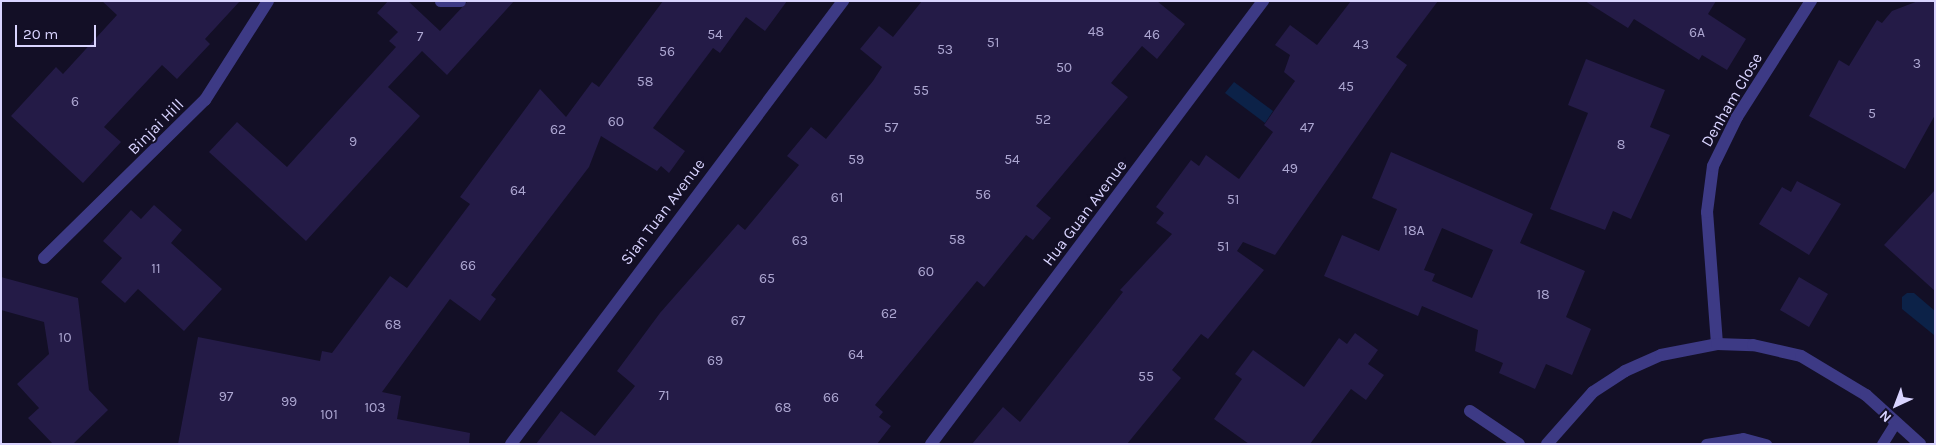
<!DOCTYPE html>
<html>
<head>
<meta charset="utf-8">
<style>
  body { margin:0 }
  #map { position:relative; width:1936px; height:445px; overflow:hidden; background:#130f26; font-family:Karla,sans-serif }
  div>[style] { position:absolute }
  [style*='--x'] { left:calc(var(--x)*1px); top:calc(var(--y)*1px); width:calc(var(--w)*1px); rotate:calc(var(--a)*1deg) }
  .water>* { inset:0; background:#0c2248 }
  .building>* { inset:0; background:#241b47 }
  .lane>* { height:11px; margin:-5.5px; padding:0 5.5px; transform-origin:5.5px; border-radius:5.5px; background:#3d3a85 }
  .street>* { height:12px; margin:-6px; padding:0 6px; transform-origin:6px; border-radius:6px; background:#3d3a85 }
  span { translate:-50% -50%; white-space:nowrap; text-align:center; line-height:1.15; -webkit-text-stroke:4px #130f26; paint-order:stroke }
  .number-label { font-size:14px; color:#aca6d1 }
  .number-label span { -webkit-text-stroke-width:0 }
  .street-label { font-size:16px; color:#d9d4ff }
  .frame { position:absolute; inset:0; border:2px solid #d9d4ff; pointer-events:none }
  .north { position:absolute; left:1871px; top:380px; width:50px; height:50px; -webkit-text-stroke:4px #130f26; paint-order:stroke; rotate:223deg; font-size:14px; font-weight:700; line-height:20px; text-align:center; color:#d9d4ff }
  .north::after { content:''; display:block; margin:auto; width:18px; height:22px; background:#d9d4ff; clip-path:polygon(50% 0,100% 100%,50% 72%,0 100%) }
  .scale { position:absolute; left:15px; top:25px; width:81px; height:22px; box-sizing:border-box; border:2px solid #d9d4ff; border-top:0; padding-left:6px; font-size:15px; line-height:18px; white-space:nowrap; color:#d9d4ff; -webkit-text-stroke:4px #130f26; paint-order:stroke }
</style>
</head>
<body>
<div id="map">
  <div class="water">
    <div style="clip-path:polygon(1234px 82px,1273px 111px,1265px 123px,1225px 93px)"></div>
    <div style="clip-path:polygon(1907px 293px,1914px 293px,1935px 311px,1934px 335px,1902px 309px,1902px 297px)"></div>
  </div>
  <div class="building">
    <div style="clip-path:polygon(102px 1px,240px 1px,205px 39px,210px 44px,177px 79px,162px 65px,104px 127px,121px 142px,83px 183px,11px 116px,56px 67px,63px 74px,117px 15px)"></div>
    <div style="clip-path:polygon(388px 1px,408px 1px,440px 31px,468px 1px,514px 1px,447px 75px,422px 51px,388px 87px,420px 116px,306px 241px,209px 152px,237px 122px,287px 167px,396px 47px,389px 41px,398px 32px,377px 13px)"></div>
    <div style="clip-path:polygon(663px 1px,787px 1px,765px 31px,746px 17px,720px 53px,713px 48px,653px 128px,685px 151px,669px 173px,661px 166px,657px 171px,601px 136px,589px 167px,491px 295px,496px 299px,480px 321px,450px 299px,382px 392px,401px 396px,397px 419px,470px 433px,469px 444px,178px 444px,198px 337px,320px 361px,322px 351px,332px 353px,390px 276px,407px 288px,470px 204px,460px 197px,540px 89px,566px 117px,592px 82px,599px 87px)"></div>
    <div style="clip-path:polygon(922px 1px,1157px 1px,1185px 24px,1157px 59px,1142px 46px,1111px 83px,1128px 97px,1036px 206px,1051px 218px,1033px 240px,1026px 235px,984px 287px,977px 281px,875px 405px,883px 412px,879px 417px,891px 426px,877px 444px,536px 444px,561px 411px,595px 436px,635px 386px,617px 371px,660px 313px,738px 224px,745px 230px,799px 165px,787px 156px,811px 127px,826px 139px,873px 81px,882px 67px,860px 49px,879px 26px,893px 37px)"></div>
    <div style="clip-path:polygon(1351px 1px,1438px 1px,1396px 57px,1407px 65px,1275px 255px,1243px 242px,1237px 251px,1264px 270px,1208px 339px,1201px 334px,1172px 370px,1181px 378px,1127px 444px,972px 444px,1003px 407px,1020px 422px,1123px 292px,1120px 290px,1172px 234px,1156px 223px,1164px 213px,1156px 207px,1191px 160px,1199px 166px,1206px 155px,1239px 179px,1273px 132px,1264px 125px,1295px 81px,1284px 72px,1290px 55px,1275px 45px,1290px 25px,1317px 45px)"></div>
    <div style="clip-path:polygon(1585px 1px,1716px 1px,1708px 14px,1746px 39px,1727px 70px,1702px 55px,1699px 60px,1634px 19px,1628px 28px)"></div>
    <div style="clip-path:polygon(1918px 1px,1935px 1px,1935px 115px,1905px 169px,1809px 116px,1839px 60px,1849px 66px,1877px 20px,1882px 23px,1892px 11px)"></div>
    <div style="clip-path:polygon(1586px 59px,1665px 90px,1650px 127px,1670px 135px,1631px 219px,1613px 211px,1605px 230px,1550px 209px,1588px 113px,1568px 105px)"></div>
    <div style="clip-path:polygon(evenodd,1391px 152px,1533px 214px,1520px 243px,1585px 271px,1566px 317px,1591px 329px,1572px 375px,1546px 364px,1535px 389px,1499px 373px,1503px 363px,1475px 351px,1478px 330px,1422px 306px,1418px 316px,1324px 276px,1342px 235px,1379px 251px,1397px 209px,1372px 198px,1391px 152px,1442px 228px,1493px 250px,1472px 298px,1432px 281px,1435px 274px,1424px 270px,1442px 228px)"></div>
    <div style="clip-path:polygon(1797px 181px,1841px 204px,1809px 255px,1759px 224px,1782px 187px,1791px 192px)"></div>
    <div style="clip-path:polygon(1935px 190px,1935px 291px,1884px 245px)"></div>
    <div style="clip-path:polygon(154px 205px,182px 230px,171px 243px,222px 289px,184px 331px,138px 289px,125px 303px,101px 282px,122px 258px,103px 241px,131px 210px,141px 219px)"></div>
    <div style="clip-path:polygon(1px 277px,78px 298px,89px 390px,108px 410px,73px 444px,53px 444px,28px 418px,39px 408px,17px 384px,49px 354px,44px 322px,1px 310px)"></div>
    <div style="clip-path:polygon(1799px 277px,1828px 294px,1809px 327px,1780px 310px)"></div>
    <div style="clip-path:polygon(1355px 333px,1378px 350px,1368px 364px,1384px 375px,1366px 400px,1351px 389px,1310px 444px,1249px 444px,1214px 419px,1242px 379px,1235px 374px,1253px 350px,1304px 387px,1339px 338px,1347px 344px)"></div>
  </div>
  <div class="lane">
    <div style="--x:440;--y:1;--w:20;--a:0"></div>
    <div style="--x:1706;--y:444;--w:37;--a:-9"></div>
    <div style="--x:1743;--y:438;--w:24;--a:15"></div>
    <div style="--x:1882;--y:444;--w:26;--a:-58"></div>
  </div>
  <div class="street">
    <div style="--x:44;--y:258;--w:226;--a:-44.5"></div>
    <div style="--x:205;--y:100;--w:117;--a:-57.5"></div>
    <div style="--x:1717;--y:344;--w:132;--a:-94.3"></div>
    <div style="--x:1707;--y:212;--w:46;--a:-82.6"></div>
    <div style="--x:1713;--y:166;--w:55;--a:-63.9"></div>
    <div style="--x:1737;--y:117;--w:138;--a:-57.5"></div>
    <div style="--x:1470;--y:411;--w:59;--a:34"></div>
    <div style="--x:511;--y:444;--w:554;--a:-53.15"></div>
    <div style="--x:931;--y:444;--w:554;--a:-53.15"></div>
    <div style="--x:1547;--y:444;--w:69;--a:-48.5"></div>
    <div style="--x:1593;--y:392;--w:38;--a:-33"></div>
    <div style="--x:1625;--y:371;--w:39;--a:-24"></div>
    <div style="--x:1661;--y:355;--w:57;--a:-11.1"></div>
    <div style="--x:1717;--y:344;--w:36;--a:2"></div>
    <div style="--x:1753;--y:345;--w:49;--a:12.9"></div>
    <div style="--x:1801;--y:356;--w:76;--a:31"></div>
    <div style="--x:1866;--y:395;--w:73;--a:42.2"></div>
  </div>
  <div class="number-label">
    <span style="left:1096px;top:32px">48</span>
    <span style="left:1697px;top:33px">6A</span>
    <span style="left:715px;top:35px">54</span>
    <span style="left:1152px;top:35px">46</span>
    <span style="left:420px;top:37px">7</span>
    <span style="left:993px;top:43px">51</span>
    <span style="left:1361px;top:45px">43</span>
    <span style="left:945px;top:50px">53</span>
    <span style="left:667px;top:52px">56</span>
    <span style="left:1917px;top:64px">3</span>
    <span style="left:1064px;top:68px">50</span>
    <span style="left:645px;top:82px">58</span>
    <span style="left:1346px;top:87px">45</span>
    <span style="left:921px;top:91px">55</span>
    <span style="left:75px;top:102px">6</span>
    <span style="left:1872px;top:114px">5</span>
    <span style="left:1043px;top:120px">52</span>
    <span style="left:616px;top:122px">60</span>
    <span style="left:891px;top:128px">57</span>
    <span style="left:1307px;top:128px">47</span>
    <span style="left:558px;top:130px">62</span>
    <span style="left:353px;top:142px">9</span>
    <span style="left:1621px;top:145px">8</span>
    <span style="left:856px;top:160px">59</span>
    <span style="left:1012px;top:160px">54</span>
    <span style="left:1290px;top:169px">49</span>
    <span style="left:518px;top:191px">64</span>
    <span style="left:983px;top:195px">56</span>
    <span style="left:837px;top:198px">61</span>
    <span style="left:1233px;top:200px">51</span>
    <span style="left:1414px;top:231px">18A</span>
    <span style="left:957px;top:240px">58</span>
    <span style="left:800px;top:241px">63</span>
    <span style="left:1223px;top:247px">51</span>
    <span style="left:468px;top:266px">66</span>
    <span style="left:156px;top:269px">11</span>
    <span style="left:926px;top:272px">60</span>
    <span style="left:767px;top:279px">65</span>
    <span style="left:1543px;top:295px">18</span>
    <span style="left:889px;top:314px">62</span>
    <span style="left:738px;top:321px">67</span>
    <span style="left:393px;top:325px">68</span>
    <span style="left:65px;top:338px">10</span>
    <span style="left:856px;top:355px">64</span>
    <span style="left:715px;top:361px">69</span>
    <span style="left:1146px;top:377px">55</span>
    <span style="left:664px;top:396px">71</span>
    <span style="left:226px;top:397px">97</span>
    <span style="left:831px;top:398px">66</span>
    <span style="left:289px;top:402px">99</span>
    <span style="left:375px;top:408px">103</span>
    <span style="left:783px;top:408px">68</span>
    <span style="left:329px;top:415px">101</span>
  </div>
  <div class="street-label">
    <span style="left:1732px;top:100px;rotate:-60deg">Denham Close</span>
    <span style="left:156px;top:127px;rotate:-45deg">Binjai Hill</span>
    <span style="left:663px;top:212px;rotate:-53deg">Sian Tuan Avenue</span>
    <span style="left:1085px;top:213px;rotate:-53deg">Hua Guan Avenue</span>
  </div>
  <div class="frame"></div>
  <div class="north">N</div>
  <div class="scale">20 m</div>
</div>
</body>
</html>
